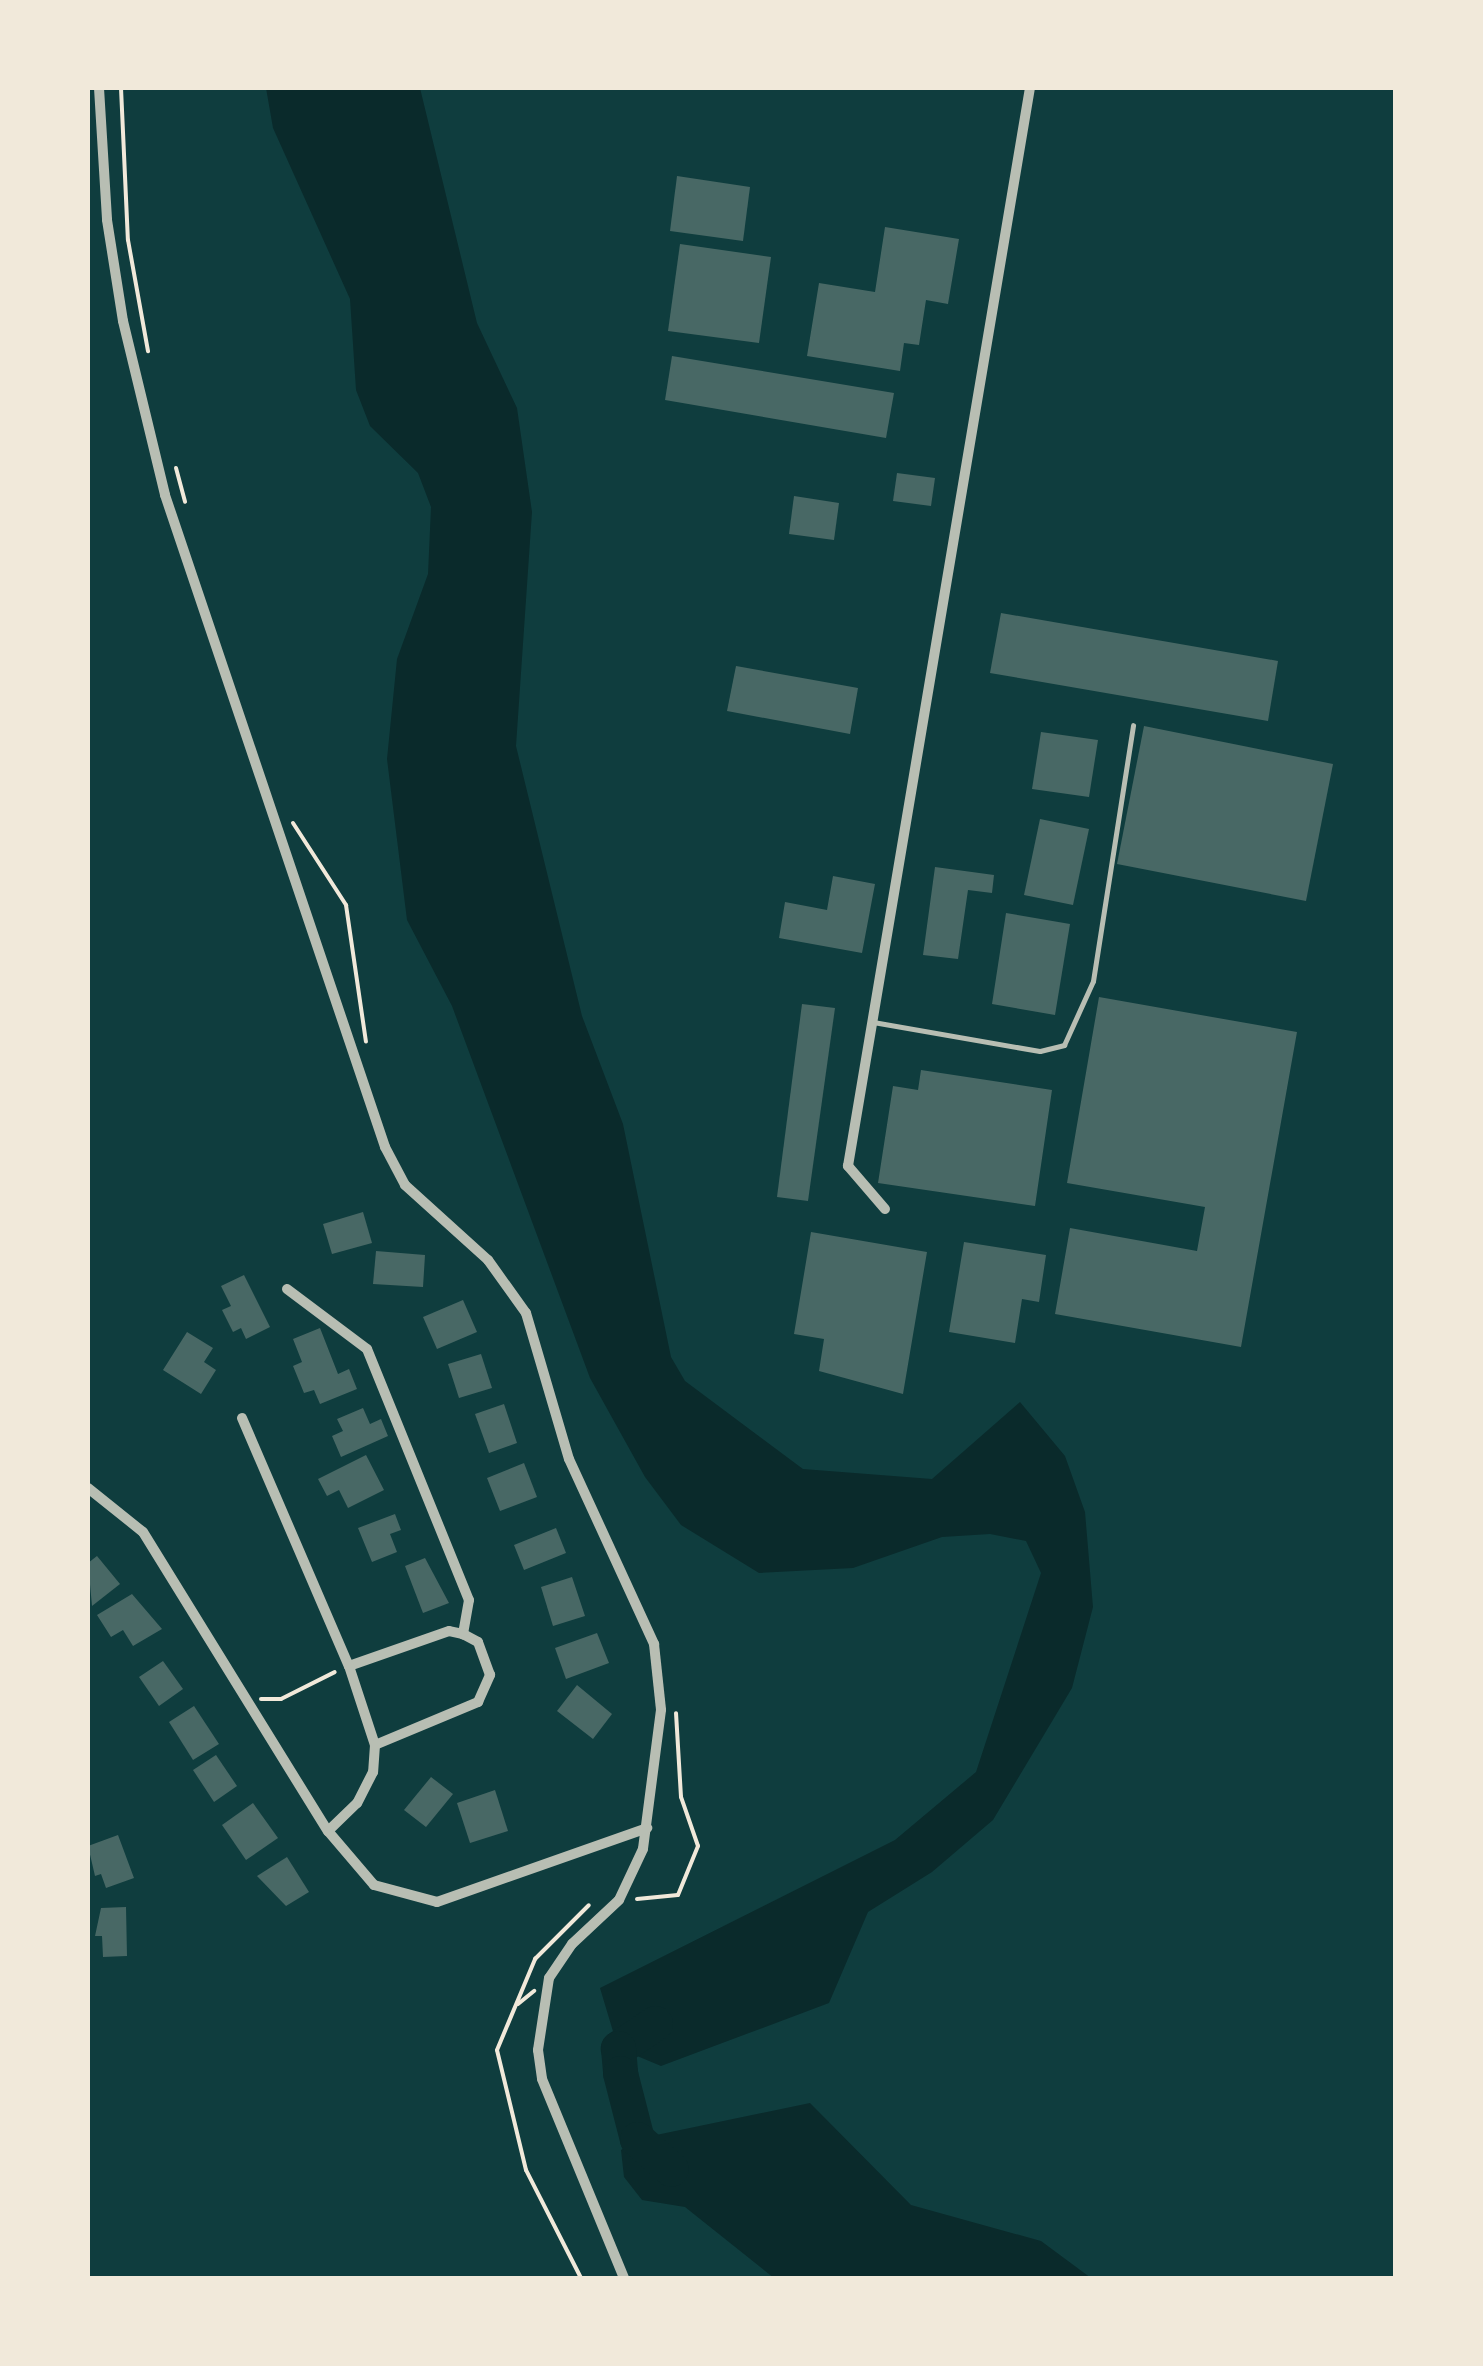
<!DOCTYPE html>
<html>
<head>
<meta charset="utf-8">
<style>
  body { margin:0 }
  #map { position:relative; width:1483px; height:2366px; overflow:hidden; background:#0f3d3e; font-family:Barlow,sans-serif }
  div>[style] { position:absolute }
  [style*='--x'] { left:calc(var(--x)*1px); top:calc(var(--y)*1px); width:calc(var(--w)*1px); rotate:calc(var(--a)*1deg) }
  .water>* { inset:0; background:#0a2a2b }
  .river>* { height:35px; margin:-17.5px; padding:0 17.5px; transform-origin:17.5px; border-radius:17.5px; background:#0a2a2b }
  .building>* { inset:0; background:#486865 }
  .path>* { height:4px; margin:-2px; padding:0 2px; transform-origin:2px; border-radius:2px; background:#f1e9da }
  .service>* { height:5px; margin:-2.5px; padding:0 2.5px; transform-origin:2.5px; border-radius:2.5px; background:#b8beb3 }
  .minor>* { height:10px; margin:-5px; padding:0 5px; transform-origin:5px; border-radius:5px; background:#b8beb3 }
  span { translate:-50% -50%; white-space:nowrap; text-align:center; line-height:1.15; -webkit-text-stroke:10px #f1e9da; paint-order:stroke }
  .frame { position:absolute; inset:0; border:90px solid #f1e9da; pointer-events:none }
</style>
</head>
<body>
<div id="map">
  <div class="water">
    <div style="clip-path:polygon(266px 88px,420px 88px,477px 323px,517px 408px,532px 512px,516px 746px,582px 1016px,623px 1124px,671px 1357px,685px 1381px,803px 1469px,932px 1479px,1020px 1402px,1065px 1456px,1085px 1512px,1093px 1607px,1072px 1688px,993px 1820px,932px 1872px,868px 1912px,829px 2003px,661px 2066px,618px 2048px,600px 1988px,895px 1840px,976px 1772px,1041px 1573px,1026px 1541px,990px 1534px,942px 1537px,853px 1568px,759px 1573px,681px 1525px,645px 1477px,590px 1378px,452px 1006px,407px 920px,387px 759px,397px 659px,428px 574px,431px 507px,418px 473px,370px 426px,356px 390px,350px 299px,273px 128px)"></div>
    <div style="clip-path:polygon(810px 2103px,911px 2205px,1041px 2241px,1091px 2278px,774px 2278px,685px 2207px,642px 2200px,624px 2177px,621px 2150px,637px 2139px)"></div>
  </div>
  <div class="river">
    <div style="--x:655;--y:2023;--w:45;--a:146"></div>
    <div style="--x:618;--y:2048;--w:25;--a:85"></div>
    <div style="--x:620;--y:2073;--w:68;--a:75.6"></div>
    <div style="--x:637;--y:2139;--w:45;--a:41.4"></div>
  </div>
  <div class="building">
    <div style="clip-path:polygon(677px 176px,750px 187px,743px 241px,670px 231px)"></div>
    <div style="clip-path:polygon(885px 227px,959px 239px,948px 304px,926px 300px,919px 345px,904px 343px,900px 371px,807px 356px,819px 283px,875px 292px)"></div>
    <div style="clip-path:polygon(680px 244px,771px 257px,759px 343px,668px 331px)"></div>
    <div style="clip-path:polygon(672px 356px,894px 393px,886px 438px,665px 400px)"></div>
    <div style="clip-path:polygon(897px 473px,935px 478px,931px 506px,893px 501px)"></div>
    <div style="clip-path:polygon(794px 496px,839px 503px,834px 540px,789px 534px)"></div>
    <div style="clip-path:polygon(1001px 613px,1278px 661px,1268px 721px,990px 673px)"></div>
    <div style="clip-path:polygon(736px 666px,858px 688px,850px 734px,727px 711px)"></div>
    <div style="clip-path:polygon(1144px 726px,1333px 764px,1306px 901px,1117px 864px)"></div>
    <div style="clip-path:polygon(1041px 732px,1098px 740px,1089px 797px,1032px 789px)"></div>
    <div style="clip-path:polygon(1040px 819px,1089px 829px,1073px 905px,1024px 895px)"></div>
    <div style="clip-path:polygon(935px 867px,994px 875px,992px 893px,968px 890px,958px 959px,923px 955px)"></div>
    <div style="clip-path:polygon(833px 876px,875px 884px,862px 953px,779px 938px,785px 902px,827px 910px)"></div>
    <div style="clip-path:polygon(1006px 913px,1070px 924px,1055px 1015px,992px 1004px)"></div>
    <div style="clip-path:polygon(1099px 997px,1297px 1032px,1241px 1347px,1055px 1314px,1070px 1228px,1197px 1251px,1205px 1207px,1067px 1183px)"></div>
    <div style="clip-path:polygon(802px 1004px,835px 1008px,808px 1201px,777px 1197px)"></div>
    <div style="clip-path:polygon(921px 1070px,1052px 1090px,1035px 1206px,878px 1183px,893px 1086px,918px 1090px)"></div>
    <div style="clip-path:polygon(363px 1212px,372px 1243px,332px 1254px,323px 1224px)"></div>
    <div style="clip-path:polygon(811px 1232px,927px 1252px,903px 1394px,819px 1371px,824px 1339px,794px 1334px)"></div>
    <div style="clip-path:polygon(964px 1242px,1046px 1255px,1039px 1302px,1022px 1299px,1015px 1343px,949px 1332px)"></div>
    <div style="clip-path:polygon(376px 1251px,425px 1255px,423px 1287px,373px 1284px)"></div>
    <div style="clip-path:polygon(244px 1275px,270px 1327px,246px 1339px,241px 1328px,233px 1332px,222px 1310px,231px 1306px,221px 1286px)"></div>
    <div style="clip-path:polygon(463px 1300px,477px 1332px,437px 1349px,423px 1317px)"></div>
    <div style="clip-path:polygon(320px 1328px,338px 1374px,349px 1369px,357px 1389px,320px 1404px,314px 1390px,304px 1393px,293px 1366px,302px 1362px,293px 1339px)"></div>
    <div style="clip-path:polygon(187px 1332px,213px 1348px,204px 1362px,216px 1370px,201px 1394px,163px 1370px)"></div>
    <div style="clip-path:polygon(481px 1354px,492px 1388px,459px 1398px,448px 1364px)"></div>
    <div style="clip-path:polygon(504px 1404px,517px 1443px,489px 1453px,475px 1414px)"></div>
    <div style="clip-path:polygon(363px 1408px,370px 1424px,381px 1419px,388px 1436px,341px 1457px,332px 1436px,343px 1431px,337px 1419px)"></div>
    <div style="clip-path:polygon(366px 1455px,384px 1490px,348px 1508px,339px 1490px,327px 1496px,318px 1479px)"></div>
    <div style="clip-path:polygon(524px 1463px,537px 1497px,500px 1511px,487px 1478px)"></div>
    <div style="clip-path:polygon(395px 1514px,401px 1530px,390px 1534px,397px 1552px,372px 1562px,358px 1528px)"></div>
    <div style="clip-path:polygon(556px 1528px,566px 1553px,524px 1570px,514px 1545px)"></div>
    <div style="clip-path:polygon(97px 1556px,120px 1584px,92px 1606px,88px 1563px)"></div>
    <div style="clip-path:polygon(425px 1558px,449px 1603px,423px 1613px,405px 1566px)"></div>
    <div style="clip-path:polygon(572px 1577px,585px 1616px,553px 1626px,541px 1587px)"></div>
    <div style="clip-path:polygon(132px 1594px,162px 1629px,133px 1646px,123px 1630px,111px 1637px,97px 1615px)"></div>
    <div style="clip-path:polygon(597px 1633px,609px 1663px,566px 1679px,555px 1648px)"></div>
    <div style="clip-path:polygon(163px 1661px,183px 1689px,159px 1706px,139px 1677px)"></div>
    <div style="clip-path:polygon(577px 1685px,612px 1714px,593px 1739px,557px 1711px)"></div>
    <div style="clip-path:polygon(194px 1706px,219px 1744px,193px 1760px,169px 1722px)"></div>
    <div style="clip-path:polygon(216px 1755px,237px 1786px,214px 1802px,193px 1770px)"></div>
    <div style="clip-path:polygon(431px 1777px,453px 1794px,426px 1827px,404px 1810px)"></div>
    <div style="clip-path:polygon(495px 1790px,508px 1831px,470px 1843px,457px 1803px)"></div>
    <div style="clip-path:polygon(253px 1803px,278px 1838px,246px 1860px,222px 1825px)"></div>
    <div style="clip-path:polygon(118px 1835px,134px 1878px,106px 1888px,101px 1874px,95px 1876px,88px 1846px)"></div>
    <div style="clip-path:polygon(287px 1857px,309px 1892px,286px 1906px,257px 1876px)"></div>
    <div style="clip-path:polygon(126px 1907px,127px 1956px,103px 1957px,102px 1936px,95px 1936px,101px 1908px)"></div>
  </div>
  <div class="path">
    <div style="--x:121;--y:88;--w:152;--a:87.4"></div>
    <div style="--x:128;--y:240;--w:113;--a:79.8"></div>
    <div style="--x:176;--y:468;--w:35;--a:75"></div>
    <div style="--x:293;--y:823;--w:98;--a:57.1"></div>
    <div style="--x:346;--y:905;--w:138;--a:81.7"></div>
    <div style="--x:261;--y:1699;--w:20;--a:0"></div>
    <div style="--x:281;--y:1699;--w:60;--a:-26.6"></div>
    <div style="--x:637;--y:1899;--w:41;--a:-5.6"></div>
    <div style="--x:678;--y:1895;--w:53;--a:-67.8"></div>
    <div style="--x:698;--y:1846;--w:52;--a:-109.1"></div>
    <div style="--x:681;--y:1797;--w:84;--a:-93.4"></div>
    <div style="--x:518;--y:2004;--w:21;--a:-39"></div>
    <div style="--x:581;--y:2278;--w:121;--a:-117"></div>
    <div style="--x:526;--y:2170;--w:123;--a:-103.6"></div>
    <div style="--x:497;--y:2050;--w:99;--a:-67.3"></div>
    <div style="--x:535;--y:1959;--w:76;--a:-45"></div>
  </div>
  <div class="service">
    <div style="--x:873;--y:1022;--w:169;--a:9.9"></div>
    <div style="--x:1040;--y:1051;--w:25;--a:-14"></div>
    <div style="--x:1064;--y:1045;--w:70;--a:-65.6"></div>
    <div style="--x:1093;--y:981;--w:259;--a:-81.1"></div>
  </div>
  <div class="minor">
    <div style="--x:99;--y:88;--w:132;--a:86.5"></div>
    <div style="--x:107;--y:220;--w:102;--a:81"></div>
    <div style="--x:123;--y:321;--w:179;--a:76.4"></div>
    <div style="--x:165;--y:495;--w:688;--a:71.35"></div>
    <div style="--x:385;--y:1147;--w:43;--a:62.2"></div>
    <div style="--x:405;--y:1185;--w:112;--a:42.1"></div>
    <div style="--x:488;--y:1260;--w:65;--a:54.4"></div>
    <div style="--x:526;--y:1313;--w:152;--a:73.6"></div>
    <div style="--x:569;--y:1459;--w:204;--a:65.3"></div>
    <div style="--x:654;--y:1644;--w:66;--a:83.9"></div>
    <div style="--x:661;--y:1710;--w:140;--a:97.4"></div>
    <div style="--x:643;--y:1849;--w:56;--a:115.2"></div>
    <div style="--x:619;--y:1900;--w:64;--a:136.9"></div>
    <div style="--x:572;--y:1944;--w:41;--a:124.1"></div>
    <div style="--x:549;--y:1978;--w:73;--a:98.7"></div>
    <div style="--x:538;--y:2050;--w:29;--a:82"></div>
    <div style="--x:542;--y:2079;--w:215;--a:67.6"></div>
    <div style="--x:885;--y:1209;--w:57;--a:-130.7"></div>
    <div style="--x:848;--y:1166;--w:1093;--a:-80.42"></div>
    <div style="--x:287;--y:1289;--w:100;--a:36.9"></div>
    <div style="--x:367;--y:1349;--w:271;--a:67.9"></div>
    <div style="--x:469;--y:1600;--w:35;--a:100"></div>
    <div style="--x:463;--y:1634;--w:14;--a:-168"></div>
    <div style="--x:449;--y:1631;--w:106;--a:160.7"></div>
    <div style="--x:242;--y:1418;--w:270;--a:66.7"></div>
    <div style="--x:349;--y:1666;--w:83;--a:71.8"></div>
    <div style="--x:375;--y:1745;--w:27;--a:94"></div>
    <div style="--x:373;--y:1772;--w:35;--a:117"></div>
    <div style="--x:357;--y:1803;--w:40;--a:136"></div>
    <div style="--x:88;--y:1488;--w:70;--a:38.7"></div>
    <div style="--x:143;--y:1532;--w:352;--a:58.3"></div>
    <div style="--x:328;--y:1831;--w:71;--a:49.6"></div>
    <div style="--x:374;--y:1885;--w:65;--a:15.1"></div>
    <div style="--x:437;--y:1902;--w:223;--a:-19.4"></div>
    <div style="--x:375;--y:1745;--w:112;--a:-22.7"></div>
    <div style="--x:478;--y:1702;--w:30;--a:-66"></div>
    <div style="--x:490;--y:1675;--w:35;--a:-110"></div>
    <div style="--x:478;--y:1642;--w:17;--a:-152"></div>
  </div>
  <div class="frame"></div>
</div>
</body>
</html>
